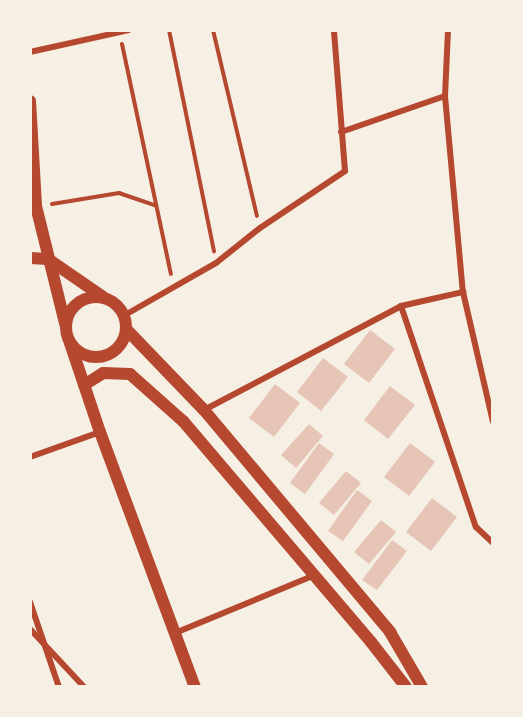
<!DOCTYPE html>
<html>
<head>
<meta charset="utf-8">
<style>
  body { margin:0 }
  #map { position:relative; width:523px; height:717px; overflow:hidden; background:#f6efe4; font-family:"Nunito Sans",sans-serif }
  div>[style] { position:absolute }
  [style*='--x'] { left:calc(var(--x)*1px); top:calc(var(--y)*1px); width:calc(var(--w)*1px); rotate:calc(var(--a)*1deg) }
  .building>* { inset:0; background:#e6c5b7 }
  .path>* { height:4px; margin:-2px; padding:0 2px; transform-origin:2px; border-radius:2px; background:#b5482f }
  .minor>* { height:6px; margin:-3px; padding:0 3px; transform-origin:3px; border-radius:3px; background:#b5482f }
  .secondary>* { height:12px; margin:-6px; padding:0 6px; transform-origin:6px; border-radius:6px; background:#b5482f }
  .secondary>.ring { margin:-6px; padding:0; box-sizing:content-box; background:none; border:12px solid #b5482f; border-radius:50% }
  span { translate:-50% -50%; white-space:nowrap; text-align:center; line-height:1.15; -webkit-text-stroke:4.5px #f6efe4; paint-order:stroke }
  .frame { position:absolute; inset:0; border:32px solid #f6efe4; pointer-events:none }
</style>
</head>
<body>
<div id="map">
  <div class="building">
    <div style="clip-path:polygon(370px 330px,395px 349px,369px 383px,344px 364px)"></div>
    <div style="clip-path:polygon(323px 358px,348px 377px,321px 411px,297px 392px)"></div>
    <div style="clip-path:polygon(275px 384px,300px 403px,274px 437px,249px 418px)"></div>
    <div style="clip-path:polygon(390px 386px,415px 405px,388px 439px,364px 420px)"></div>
    <div style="clip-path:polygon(309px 424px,323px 436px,296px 468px,281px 455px)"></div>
    <div style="clip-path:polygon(319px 443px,334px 454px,305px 494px,290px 483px)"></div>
    <div style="clip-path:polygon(410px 443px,435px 462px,409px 496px,384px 477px)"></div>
    <div style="clip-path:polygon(346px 471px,361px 483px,334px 515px,319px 503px)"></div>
    <div style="clip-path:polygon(357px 490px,372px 501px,343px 541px,328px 531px)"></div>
    <div style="clip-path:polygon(432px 498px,457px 517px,431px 551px,406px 532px)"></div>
    <div style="clip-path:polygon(381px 520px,396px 532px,369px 564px,354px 552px)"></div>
    <div style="clip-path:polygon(392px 540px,407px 551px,377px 590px,362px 580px)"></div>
  </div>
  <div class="path">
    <div style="--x:169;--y:30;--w:226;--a:78.5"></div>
    <div style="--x:213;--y:30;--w:191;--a:76.7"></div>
    <div style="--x:122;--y:44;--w:235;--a:78"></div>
    <div style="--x:52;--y:204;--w:68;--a:-9.3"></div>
    <div style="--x:119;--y:193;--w:39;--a:19"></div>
  </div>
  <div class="minor">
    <div style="--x:448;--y:30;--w:66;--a:92.6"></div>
    <div style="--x:445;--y:96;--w:197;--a:84.8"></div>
    <div style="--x:463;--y:292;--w:133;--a:77"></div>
    <div style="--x:30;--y:52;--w:101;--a:-12.5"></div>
    <div style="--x:341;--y:132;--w:110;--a:-19.1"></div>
    <div style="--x:401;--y:306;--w:233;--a:71.3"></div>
    <div style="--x:476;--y:527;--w:23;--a:43"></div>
    <div style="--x:125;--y:315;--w:105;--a:-29.7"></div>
    <div style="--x:216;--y:263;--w:56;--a:-38.5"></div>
    <div style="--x:260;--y:228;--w:102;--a:-33.8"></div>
    <div style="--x:345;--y:171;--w:141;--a:-94.5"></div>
    <div style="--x:204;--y:410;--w:223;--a:-27.8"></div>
    <div style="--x:401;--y:306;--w:64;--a:-12.7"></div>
    <div style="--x:30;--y:457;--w:74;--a:-19.7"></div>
    <div style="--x:30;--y:602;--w:90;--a:71.2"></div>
    <div style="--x:30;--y:629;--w:79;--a:47"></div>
    <div style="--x:175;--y:633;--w:152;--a:-22.5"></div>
  </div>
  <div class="secondary">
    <div style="--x:30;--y:101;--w:105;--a:86.7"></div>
    <div style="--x:36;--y:206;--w:121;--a:76.1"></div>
    <div style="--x:30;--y:258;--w:18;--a:3"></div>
    <div style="--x:48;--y:259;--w:67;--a:34.6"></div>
    <div class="ring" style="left:66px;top:297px;width:48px;height:48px"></div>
    <div style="--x:127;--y:330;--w:111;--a:46.1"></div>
    <div style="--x:204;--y:410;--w:290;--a:50"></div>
    <div style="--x:390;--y:632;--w:64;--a:59.8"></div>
    <div style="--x:70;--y:343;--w:94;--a:71.4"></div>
    <div style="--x:100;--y:432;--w:272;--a:69.6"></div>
    <div style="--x:84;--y:385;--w:22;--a:-32"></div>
    <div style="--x:103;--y:373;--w:27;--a:2"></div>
    <div style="--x:130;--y:374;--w:71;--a:41.6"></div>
    <div style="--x:183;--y:421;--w:290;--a:49.6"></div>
    <div style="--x:371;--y:642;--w:57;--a:52.1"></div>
  </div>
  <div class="frame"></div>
</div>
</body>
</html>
